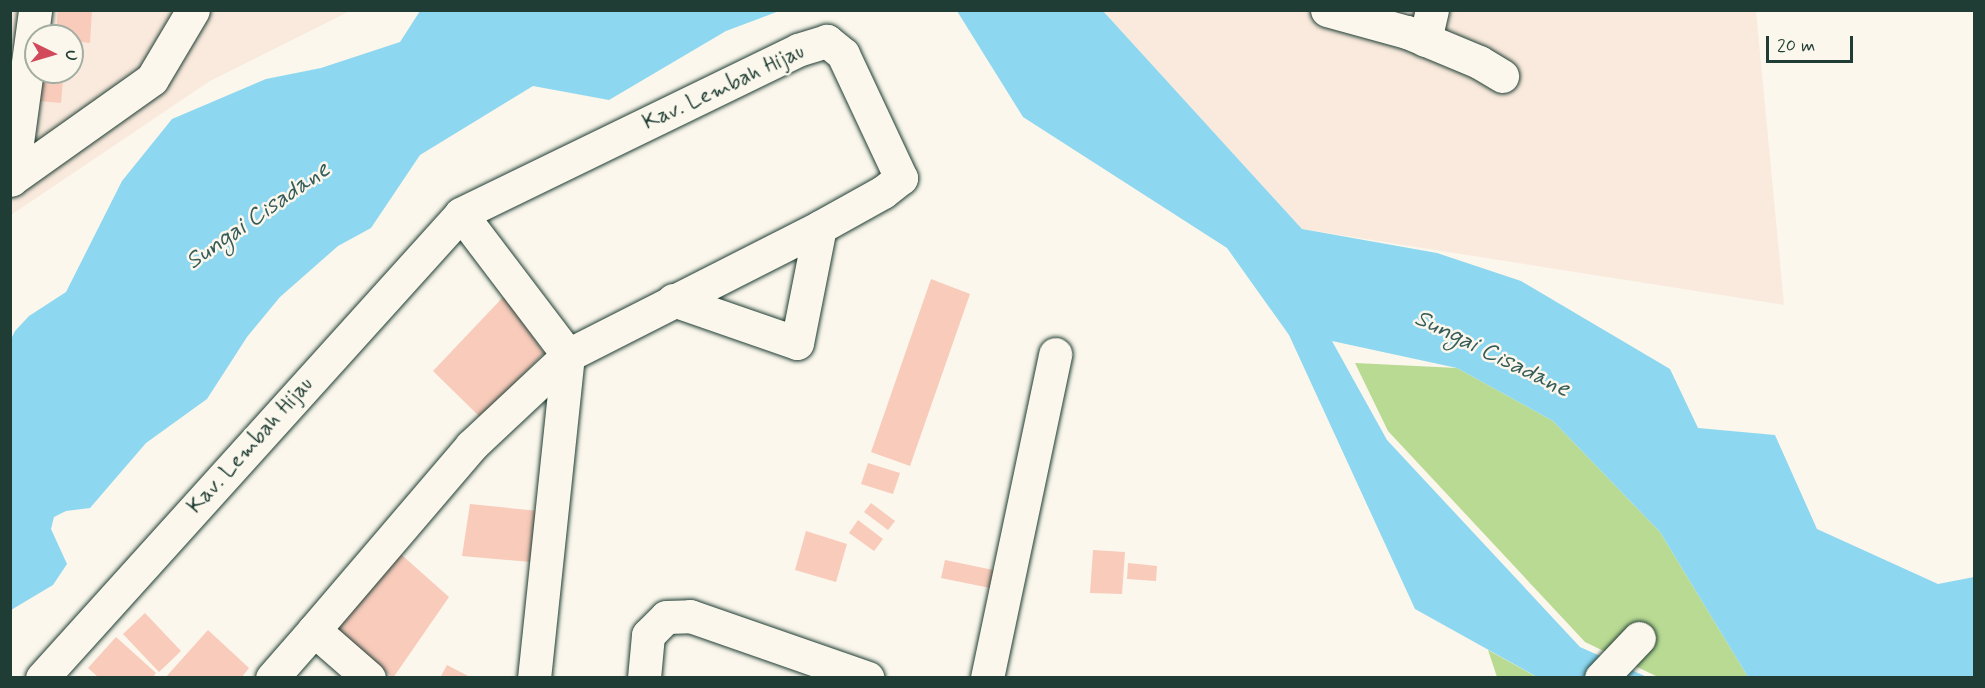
<!DOCTYPE html>
<html>
<head>
<meta charset="utf-8">
<style>
  body { margin:0 }
  #map { position:relative; width:1985px; height:688px; overflow:hidden; background:#fbf7ec; font-family:Mynerve,sans-serif }
  div>[style] { position:absolute }
  [style*='--x'] { left:calc(var(--x)*1px); top:calc(var(--y)*1px); width:calc(var(--w)*1px); rotate:calc(var(--a)*1deg) }
  .built>* { inset:0; background:#faeadd }
  .green>* { inset:0; background:#b9da93 }
  .water>* { inset:0; background:#8ed7f0 }
  .building>* { inset:0; background:#f8cbbb }
  .roads { filter:drop-shadow(0 0 2px #1f3d34) drop-shadow(0 0 2px #1f3d34) }
  .minor>* { height:33px; margin:-16.5px; padding:0 16.5px; transform-origin:16.5px; border-radius:16.5px; background:#fbf7ec }
  span { translate:-50% -50%; white-space:nowrap; text-align:center; line-height:1.15; -webkit-text-stroke:5px #fbf7ec; paint-order:stroke }
  .street-label { font-size:22px; color:#1f3d34 }
  .water-label { font-size:24px; color:#355c5a; font-style:italic }
  .frame { position:absolute; inset:0; border:12px solid #1f3d34; pointer-events:none }
  .north { position:absolute; left:24px; top:24px; width:60px; height:60px; box-sizing:border-box; background:#fbf7ec; border:2px solid #a3ada2; border-radius:50%; rotate:95deg; font-size:16px; font-weight:700; line-height:24px; text-align:center; color:#1f3d34 }
  .north::after { content:''; display:block; margin:auto; width:21px; height:27px; background:#d1495b; clip-path:polygon(50% 0,100% 100%,50% 72%,0 100%) }
  .scale { position:absolute; left:1766px; top:36px; width:87px; height:27px; box-sizing:border-box; border:3px solid #1f3d34; border-top:0; padding-left:8px; font-size:18px; line-height:21px; white-space:nowrap; color:#1f3d34; -webkit-text-stroke:4px #fbf7ec; paint-order:stroke }
</style>
</head>
<body>
<div id="map">
  <div class="built">
    <div style="clip-path:polygon(evenodd,11px 11px,350px 11px,210px 81px,11px 215px,11px 11px,36px 36px,72px 36px,72px 72px,36px 72px,36px 36px)"></div>
    <div style="clip-path:polygon(1103px 11px,1756px 11px,1784px 305px,1302px 229px)"></div>
  </div>
  <div class="green">
    <div style="clip-path:polygon(1355px 363px,1457px 368px,1553px 421px,1660px 532px,1748px 677px,1658px 677px,1585px 642px,1388px 431px)"></div>
    <div style="clip-path:polygon(1488px 650px,1533px 675px,1537px 677px,1497px 677px)"></div>
  </div>
  <div class="water">
    <div style="clip-path:polygon(420px 11px,779px 11px,726px 31px,609px 100px,533px 86px,420px 155px,371px 228px,338px 246px,280px 297px,247px 337px,207px 399px,146px 443px,90px 508px,66px 511px,54px 517px,51px 529px,67px 564px,53px 585px,11px 610px,10px 341px,15px 331px,29px 316px,66px 292px,122px 181px,172px 119px,266px 79px,321px 68px,400px 42px)"></div>
    <div style="clip-path:polygon(957px 11px,1103px 11px,1302px 229px,1437px 253px,1521px 281px,1670px 369px,1698px 428px,1775px 435px,1817px 529px,1938px 584px,1974px 577px,1974px 677px,1748px 677px,1660px 532px,1553px 421px,1457px 368px,1332px 341px,1387px 440px,1580px 647px,1647px 677px,1537px 677px,1415px 609px,1289px 335px,1227px 248px,1023px 117px)"></div>
  </div>
  <div class="building">
    <div style="clip-path:polygon(58px 10px,92px 10px,90px 43px,72px 41px,72px 36px,56px 36px)"></div>
    <div style="clip-path:polygon(30px 77px,63px 80px,61px 103px,28px 100px)"></div>
    <div style="clip-path:polygon(931px 279px,970px 294px,910px 466px,871px 452px)"></div>
    <div style="clip-path:polygon(505px 295px,544px 353px,481px 418px,433px 371px)"></div>
    <div style="clip-path:polygon(868px 463px,900px 473px,893px 494px,861px 484px)"></div>
    <div style="clip-path:polygon(871px 503px,895px 521px,888px 530px,864px 512px)"></div>
    <div style="clip-path:polygon(470px 504px,538px 511px,531px 562px,462px 556px)"></div>
    <div style="clip-path:polygon(858px 520px,883px 539px,874px 551px,849px 533px)"></div>
    <div style="clip-path:polygon(806px 531px,847px 544px,836px 582px,795px 570px)"></div>
    <div style="clip-path:polygon(395px 549px,449px 597px,393px 678px,332px 627px)"></div>
    <div style="clip-path:polygon(1093px 550px,1125px 552px,1122px 594px,1090px 593px)"></div>
    <div style="clip-path:polygon(945px 560px,1003px 572px,1000px 590px,941px 578px)"></div>
    <div style="clip-path:polygon(1128px 563px,1157px 566px,1156px 581px,1127px 579px)"></div>
    <div style="clip-path:polygon(145px 613px,181px 651px,159px 672px,123px 634px)"></div>
    <div style="clip-path:polygon(208px 630px,249px 668px,241px 678px,165px 678px)"></div>
    <div style="clip-path:polygon(116px 637px,156px 673px,152px 678px,99px 678px,88px 668px)"></div>
    <div style="clip-path:polygon(447px 665px,472px 678px,440px 678px)"></div>
  </div>
  <div class="roads">
    <div class="minor">
      <div style="--x:1327;--y:10;--w:83;--a:15.4"></div>
      <div style="--x:1407;--y:32;--w:78;--a:22.6"></div>
      <div style="--x:1479;--y:62;--w:27;--a:31"></div>
      <div style="--x:1425;--y:40;--w:31;--a:-77"></div>
      <div style="--x:12;--y:179;--w:171;--a:-82.2"></div>
      <div style="--x:10;--y:180;--w:174;--a:-35.4"></div>
      <div style="--x:152;--y:79;--w:80;--a:-59.3"></div>
      <div style="--x:673;--y:300;--w:131;--a:19.1"></div>
      <div style="--x:797;--y:343;--w:118;--a:-78.8"></div>
      <div style="--x:314;--y:630;--w:242;--a:-49.5"></div>
      <div style="--x:471;--y:446;--w:133;--a:-43.2"></div>
      <div style="--x:568;--y:355;--w:283;--a:-26.9"></div>
      <div style="--x:820;--y:227;--w:72;--a:-29.1"></div>
      <div style="--x:883;--y:192;--w:23;--a:-38"></div>
      <div style="--x:901;--y:178;--w:137;--a:-115.1"></div>
      <div style="--x:843;--y:54;--w:21;--a:-141"></div>
      <div style="--x:827;--y:41;--w:30;--a:163"></div>
      <div style="--x:798;--y:50;--w:375;--a:154.1"></div>
      <div style="--x:42;--y:678;--w:625;--a:-47.92"></div>
      <div style="--x:461;--y:214;--w:177;--a:52.8"></div>
      <div style="--x:568;--y:355;--w:325;--a:96"></div>
      <div style="--x:272;--y:678;--w:64;--a:-48.8"></div>
      <div style="--x:314;--y:630;--w:73;--a:41.1"></div>
      <div style="--x:644;--y:678;--w:43;--a:-84.7"></div>
      <div style="--x:648;--y:635;--w:25;--a:-45"></div>
      <div style="--x:666;--y:617;--w:24;--a:-2"></div>
      <div style="--x:690;--y:616;--w:188;--a:19.2"></div>
      <div style="--x:987;--y:678;--w:331;--a:-78.1"></div>
      <div style="--x:1601;--y:678;--w:55;--a:-46.5"></div>
    </div>
  </div>
  <div class="street-label">
    <span style="left:724px;top:88px;rotate:-25deg">Kav. Lembah Hijau</span>
    <span style="left:251px;top:446px;rotate:-48deg">Kav. Lembah Hijau</span>
  </div>
  <div class="water-label">
    <span style="left:258px;top:216px;rotate:-35deg">Sungai Cisadane</span>
    <span style="left:1492px;top:354px;rotate:26deg">Sungai Cisadane</span>
  </div>
  <div class="frame"></div>
  <div class="north">U</div>
  <div class="scale">20 m</div>
</div>
</body>
</html>
